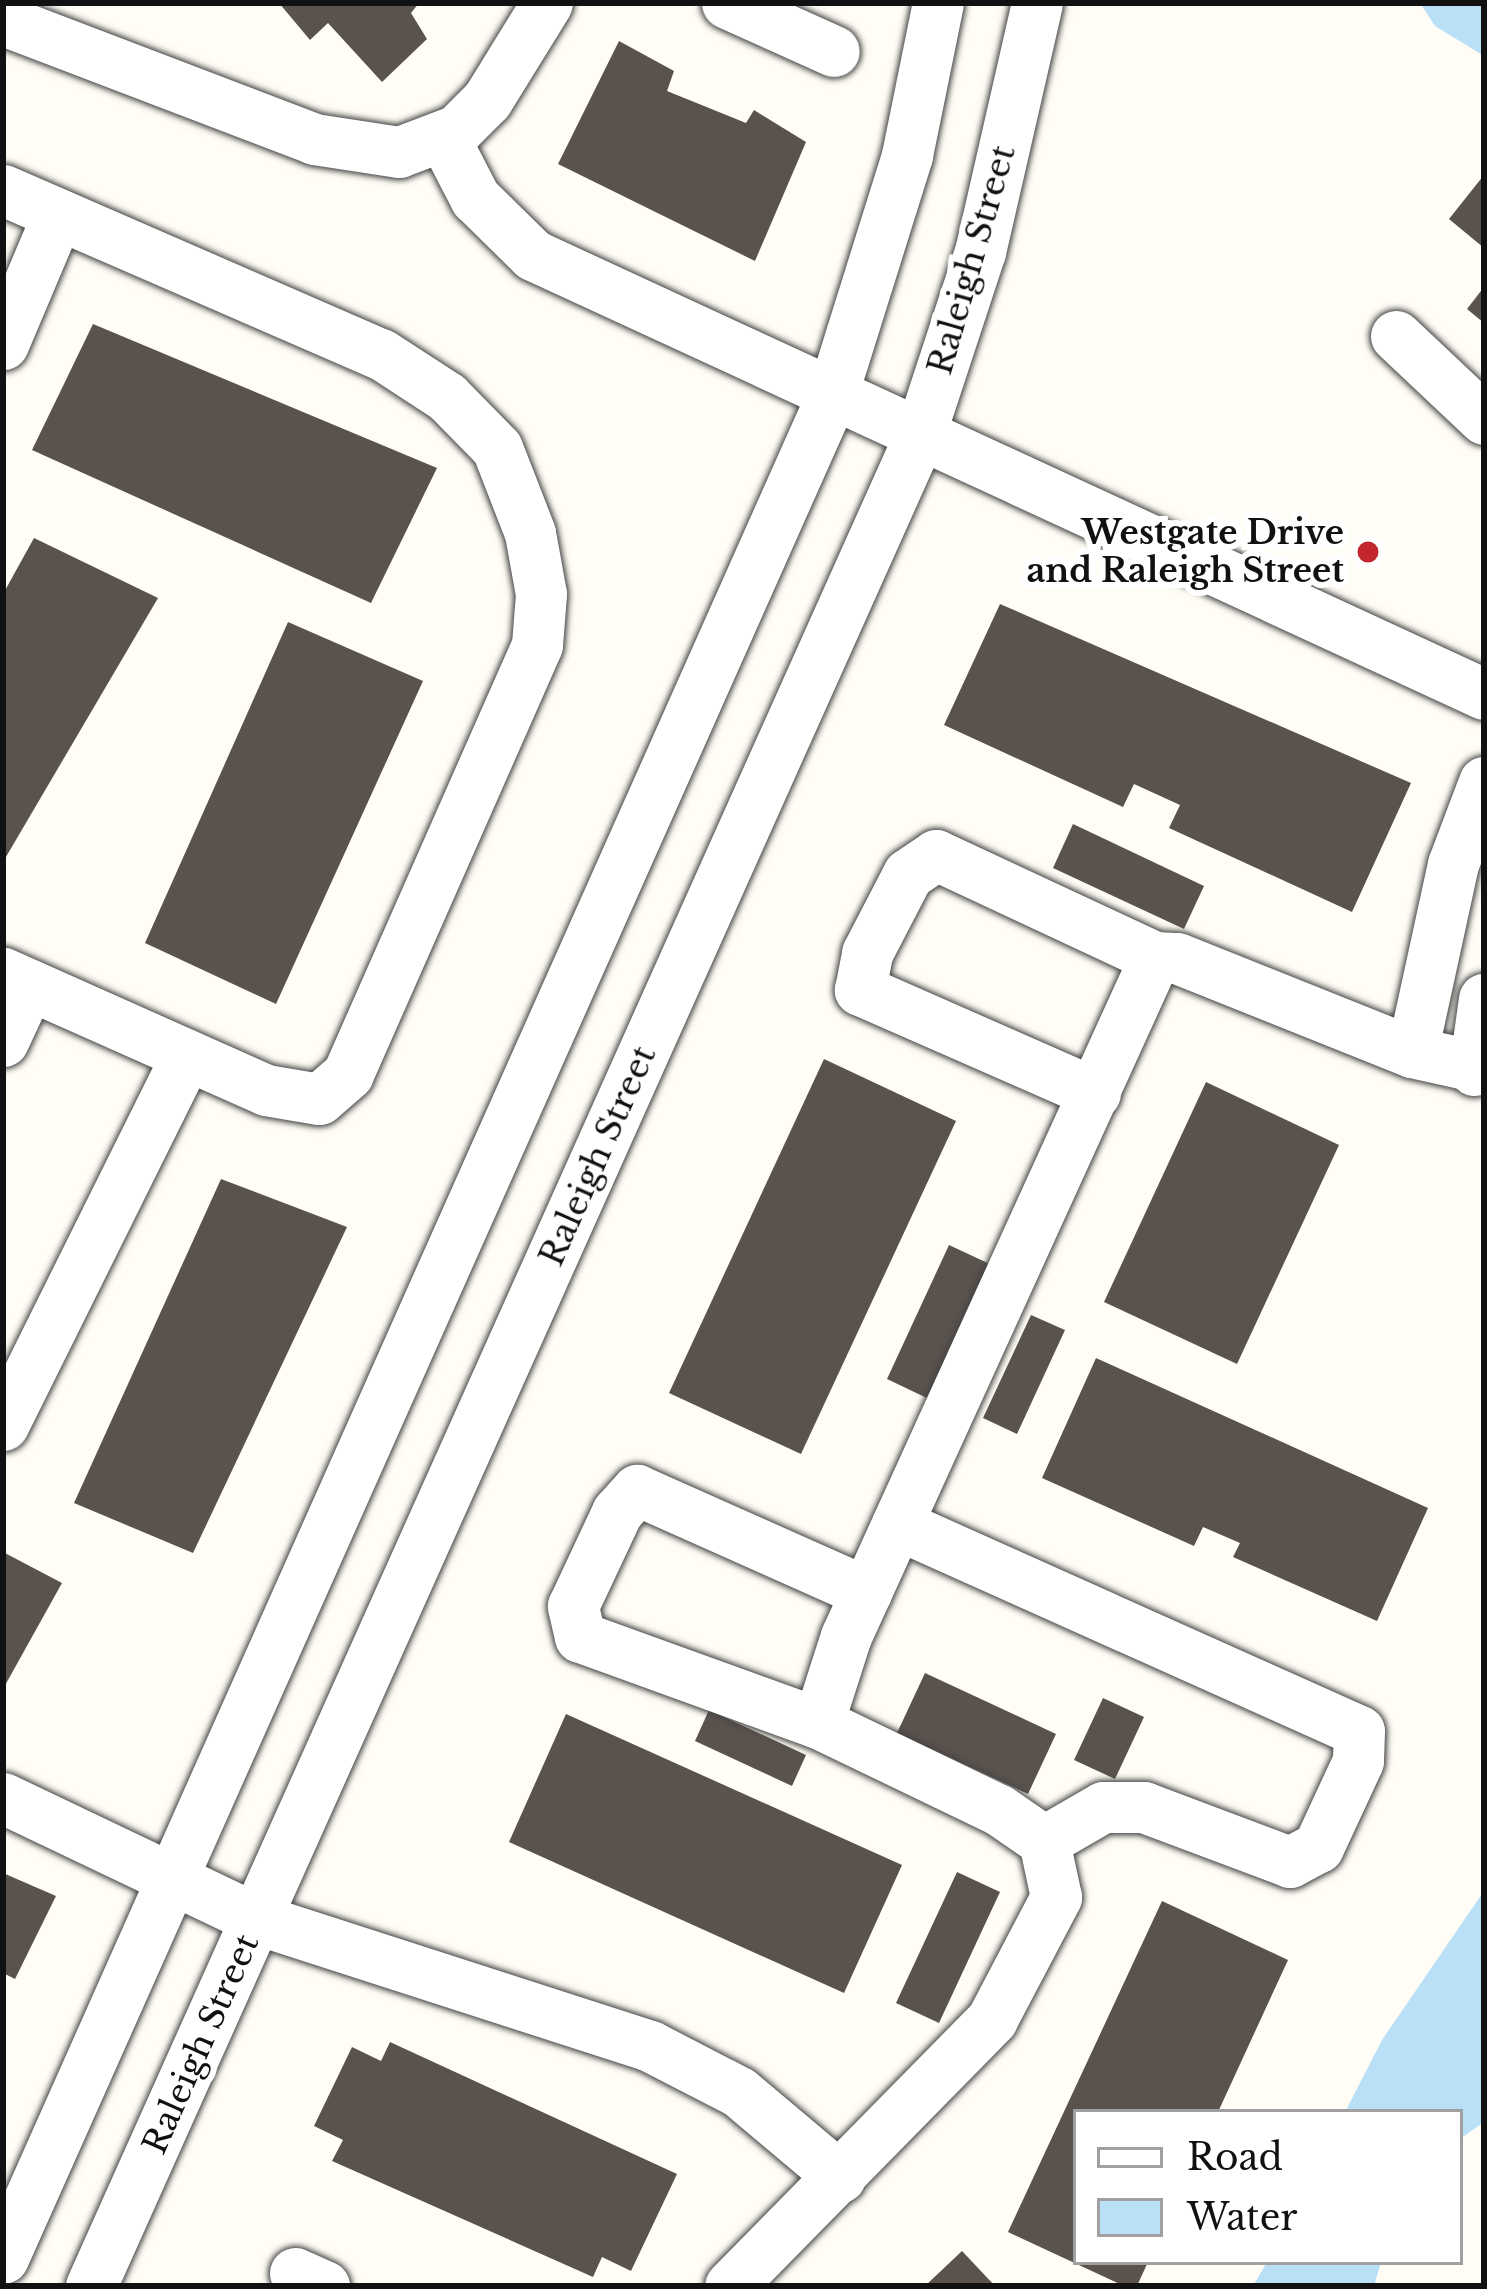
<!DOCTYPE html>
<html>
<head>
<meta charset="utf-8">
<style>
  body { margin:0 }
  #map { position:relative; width:1487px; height:2289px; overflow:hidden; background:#fffdf5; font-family:"Libre Baskerville",serif }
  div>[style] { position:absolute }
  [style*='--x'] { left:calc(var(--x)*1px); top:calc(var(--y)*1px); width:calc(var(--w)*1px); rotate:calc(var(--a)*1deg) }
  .water>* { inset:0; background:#b9e0f7 }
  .building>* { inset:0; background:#5a524d }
  .roads { filter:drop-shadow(0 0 3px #444) drop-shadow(0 0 3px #444) }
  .minor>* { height:51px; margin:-25.5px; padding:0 25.5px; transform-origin:25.5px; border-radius:25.5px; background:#fff }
  .dots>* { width:33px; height:33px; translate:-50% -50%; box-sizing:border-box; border:6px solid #fff; border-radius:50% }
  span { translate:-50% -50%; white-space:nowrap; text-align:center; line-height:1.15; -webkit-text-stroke:12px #fff; paint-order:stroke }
  .street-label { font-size:33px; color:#111 }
  .poi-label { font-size:33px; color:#111; font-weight:700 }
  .right { translate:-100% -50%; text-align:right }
  .frame { position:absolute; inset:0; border:6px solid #111; pointer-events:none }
  .legend { position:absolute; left:1073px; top:2109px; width:390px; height:156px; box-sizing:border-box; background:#fff; border:3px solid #a0a0a0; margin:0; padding:15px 21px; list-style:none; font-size:36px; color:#111 }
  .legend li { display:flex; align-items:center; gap:24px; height:60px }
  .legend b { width:60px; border:3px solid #a0a0a0 }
</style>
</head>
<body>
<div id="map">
  <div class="water">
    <div style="clip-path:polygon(1420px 3px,1484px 3px,1484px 56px,1435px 26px)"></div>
    <div style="clip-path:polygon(1484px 1891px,1484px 2122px,1460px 2139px,1460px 2112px,1345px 2112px,1382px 2040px)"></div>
    <div style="clip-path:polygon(1267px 2262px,1381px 2262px,1374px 2286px,1253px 2286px)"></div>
  </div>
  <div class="building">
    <div style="clip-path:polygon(279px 3px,419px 3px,411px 13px,427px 39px,382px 82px,328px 23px,310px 40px)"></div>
    <div style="clip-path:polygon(619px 41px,674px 71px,667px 91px,746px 123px,754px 110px,806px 142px,755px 261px,558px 164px)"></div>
    <div style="clip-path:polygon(1484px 175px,1484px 248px,1449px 219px)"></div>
    <div style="clip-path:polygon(1484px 287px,1484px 323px,1467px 309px)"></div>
    <div style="clip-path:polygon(93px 324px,437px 468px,371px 603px,32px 450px)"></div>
    <div style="clip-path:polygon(34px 538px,158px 598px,3px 862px,3px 594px)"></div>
    <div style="clip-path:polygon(1000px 604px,1411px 783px,1352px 912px,1169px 828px,1180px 805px,1134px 784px,1123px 807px,944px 725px)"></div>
    <div style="clip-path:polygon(288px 622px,423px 681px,276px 1004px,145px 943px)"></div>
    <div style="clip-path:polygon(1073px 824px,1204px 886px,1184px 929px,1053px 868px)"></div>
    <div style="clip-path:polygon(824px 1059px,956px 1121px,801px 1454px,669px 1393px)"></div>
    <div style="clip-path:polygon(1206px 1082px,1339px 1145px,1237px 1364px,1104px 1302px)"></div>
    <div style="clip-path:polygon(221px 1179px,347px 1227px,193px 1553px,74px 1503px)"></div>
    <div style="clip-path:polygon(949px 1245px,994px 1266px,931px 1400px,887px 1379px)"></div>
    <div style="clip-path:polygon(1031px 1315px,1065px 1330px,1017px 1434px,983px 1418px)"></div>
    <div style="clip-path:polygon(1096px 1358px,1428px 1508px,1377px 1621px,1233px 1557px,1240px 1543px,1203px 1527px,1194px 1546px,1042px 1478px)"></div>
    <div style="clip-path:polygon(3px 1552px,62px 1583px,3px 1689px)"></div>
    <div style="clip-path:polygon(925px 1673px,1056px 1734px,1028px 1794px,897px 1733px)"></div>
    <div style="clip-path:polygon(1103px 1698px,1144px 1717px,1115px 1779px,1074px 1760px)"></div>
    <div style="clip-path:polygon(709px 1710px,806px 1755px,792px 1786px,695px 1741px)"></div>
    <div style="clip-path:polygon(566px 1714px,902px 1865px,844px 1993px,509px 1842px)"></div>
    <div style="clip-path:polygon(957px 1872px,1000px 1892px,939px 2023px,896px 2003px)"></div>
    <div style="clip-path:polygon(3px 1873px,56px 1896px,15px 1979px,3px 1973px)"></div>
    <div style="clip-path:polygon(1162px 1901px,1288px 1960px,1218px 2112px,1076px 2112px,1076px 2262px,1148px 2262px,1137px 2286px,1124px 2286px,1008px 2232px)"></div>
    <div style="clip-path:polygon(390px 2042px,677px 2174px,631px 2271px,602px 2257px,593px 2277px,332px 2161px,343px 2140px,314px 2126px,352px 2047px,381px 2061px)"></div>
    <div style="clip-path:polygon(962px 2251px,995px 2286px,925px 2286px)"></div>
  </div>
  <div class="roads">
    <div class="minor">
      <div style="--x:727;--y:3;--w:117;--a:24.2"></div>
      <div style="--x:3;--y:20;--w:333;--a:20.9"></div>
      <div style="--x:314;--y:139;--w:86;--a:8.7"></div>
      <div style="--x:399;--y:152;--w:62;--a:-20.8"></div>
      <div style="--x:457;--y:130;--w:42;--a:-45"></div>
      <div style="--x:487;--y:100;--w:114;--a:-58.3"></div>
      <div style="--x:444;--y:138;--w:68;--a:62.7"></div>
      <div style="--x:475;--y:198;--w:81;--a:44.5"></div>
      <div style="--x:533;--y:255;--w:1047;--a:24.78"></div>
      <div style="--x:3;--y:190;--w:412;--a:23.5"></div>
      <div style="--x:381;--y:354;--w:79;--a:33.1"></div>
      <div style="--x:447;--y:397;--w:71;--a:45.6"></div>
      <div style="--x:497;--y:448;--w:91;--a:68.8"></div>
      <div style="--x:530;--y:533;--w:62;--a:79.8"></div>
      <div style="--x:541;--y:594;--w:51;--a:94.5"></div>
      <div style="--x:537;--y:645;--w:469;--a:113.8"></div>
      <div style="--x:348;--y:1074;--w:38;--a:139"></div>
      <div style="--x:319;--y:1099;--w:54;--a:-170.4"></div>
      <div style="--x:266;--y:1090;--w:288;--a:-156"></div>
      <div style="--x:1396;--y:336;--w:121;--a:43.3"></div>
      <div style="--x:3;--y:344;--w:141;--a:-67.1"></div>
      <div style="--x:3;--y:1041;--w:62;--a:-65.1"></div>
      <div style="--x:1412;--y:1052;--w:192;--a:-77.7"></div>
      <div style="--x:1453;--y:864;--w:88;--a:-69.3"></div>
      <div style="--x:1474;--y:1070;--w:72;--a:-82"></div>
      <div style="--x:1095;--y:1093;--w:257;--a:-156.3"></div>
      <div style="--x:860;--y:990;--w:38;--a:-79"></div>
      <div style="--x:867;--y:953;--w:89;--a:-62.6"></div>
      <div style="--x:908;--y:874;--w:34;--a:-34"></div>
      <div style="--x:936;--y:855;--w:242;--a:25"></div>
      <div style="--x:3;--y:1425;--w:413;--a:-63.6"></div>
      <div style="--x:897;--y:1524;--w:506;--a:24.13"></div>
      <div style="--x:1359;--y:1731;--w:30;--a:92"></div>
      <div style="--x:1358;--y:1761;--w:95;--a:114.9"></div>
      <div style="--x:1318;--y:1847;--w:32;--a:152"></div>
      <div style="--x:1290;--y:1862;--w:156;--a:-159.4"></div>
      <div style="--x:1144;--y:1807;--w:41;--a:180"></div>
      <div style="--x:1103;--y:1807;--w:68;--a:150"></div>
      <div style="--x:818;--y:1723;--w:253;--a:-160.1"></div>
      <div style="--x:580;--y:1637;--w:32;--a:-103"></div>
      <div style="--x:573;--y:1606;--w:104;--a:-64.9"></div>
      <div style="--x:617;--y:1512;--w:30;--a:-48"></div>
      <div style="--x:637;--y:1490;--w:251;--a:24"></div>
      <div style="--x:3;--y:1798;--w:281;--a:25.5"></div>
      <div style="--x:257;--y:1919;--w:413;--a:17.9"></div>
      <div style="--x:650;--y:2046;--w:100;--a:27.3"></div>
      <div style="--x:739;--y:2092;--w:132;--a:40.1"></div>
      <div style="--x:3;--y:2258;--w:2039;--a:-66.01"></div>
      <div style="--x:832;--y:395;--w:251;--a:-72.6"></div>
      <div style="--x:907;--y:155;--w:155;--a:-78.5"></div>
      <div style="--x:295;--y:2273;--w:32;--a:24"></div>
      <div style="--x:91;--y:2286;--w:2026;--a:-65.88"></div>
      <div style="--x:919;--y:437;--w:195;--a:-71.8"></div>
      <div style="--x:980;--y:252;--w:255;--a:-77.1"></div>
      <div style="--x:730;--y:2286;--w:374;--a:-45.5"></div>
      <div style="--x:992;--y:2019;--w:138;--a:-62.3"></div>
      <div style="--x:1056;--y:1897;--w:57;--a:-102.1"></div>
      <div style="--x:1044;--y:1841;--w:55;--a:-145.4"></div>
      <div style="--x:999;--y:1810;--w:201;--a:-154.3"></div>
      <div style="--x:818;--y:1723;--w:91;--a:-72.2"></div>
      <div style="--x:846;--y:1636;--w:746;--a:-65.53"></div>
      <div style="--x:1155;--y:957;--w:22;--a:3"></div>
      <div style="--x:1177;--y:958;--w:253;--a:21.8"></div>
      <div style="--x:1412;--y:1052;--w:74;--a:12.5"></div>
    </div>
  </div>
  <div class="dots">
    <div style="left:1368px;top:552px;background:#c4262e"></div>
  </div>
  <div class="street-label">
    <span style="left:972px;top:260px;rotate:-74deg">Raleigh Street</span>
    <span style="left:598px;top:1156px;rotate:-66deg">Raleigh Street</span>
    <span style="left:201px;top:2044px;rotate:-66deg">Raleigh Street</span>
  </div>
  <div class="poi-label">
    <span class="right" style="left:1344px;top:552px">Westgate Drive<br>and Raleigh Street</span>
  </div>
  <div class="frame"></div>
  <ul class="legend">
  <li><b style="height:15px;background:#fff"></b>Road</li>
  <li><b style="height:33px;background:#b9e0f7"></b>Water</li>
  </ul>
</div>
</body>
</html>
